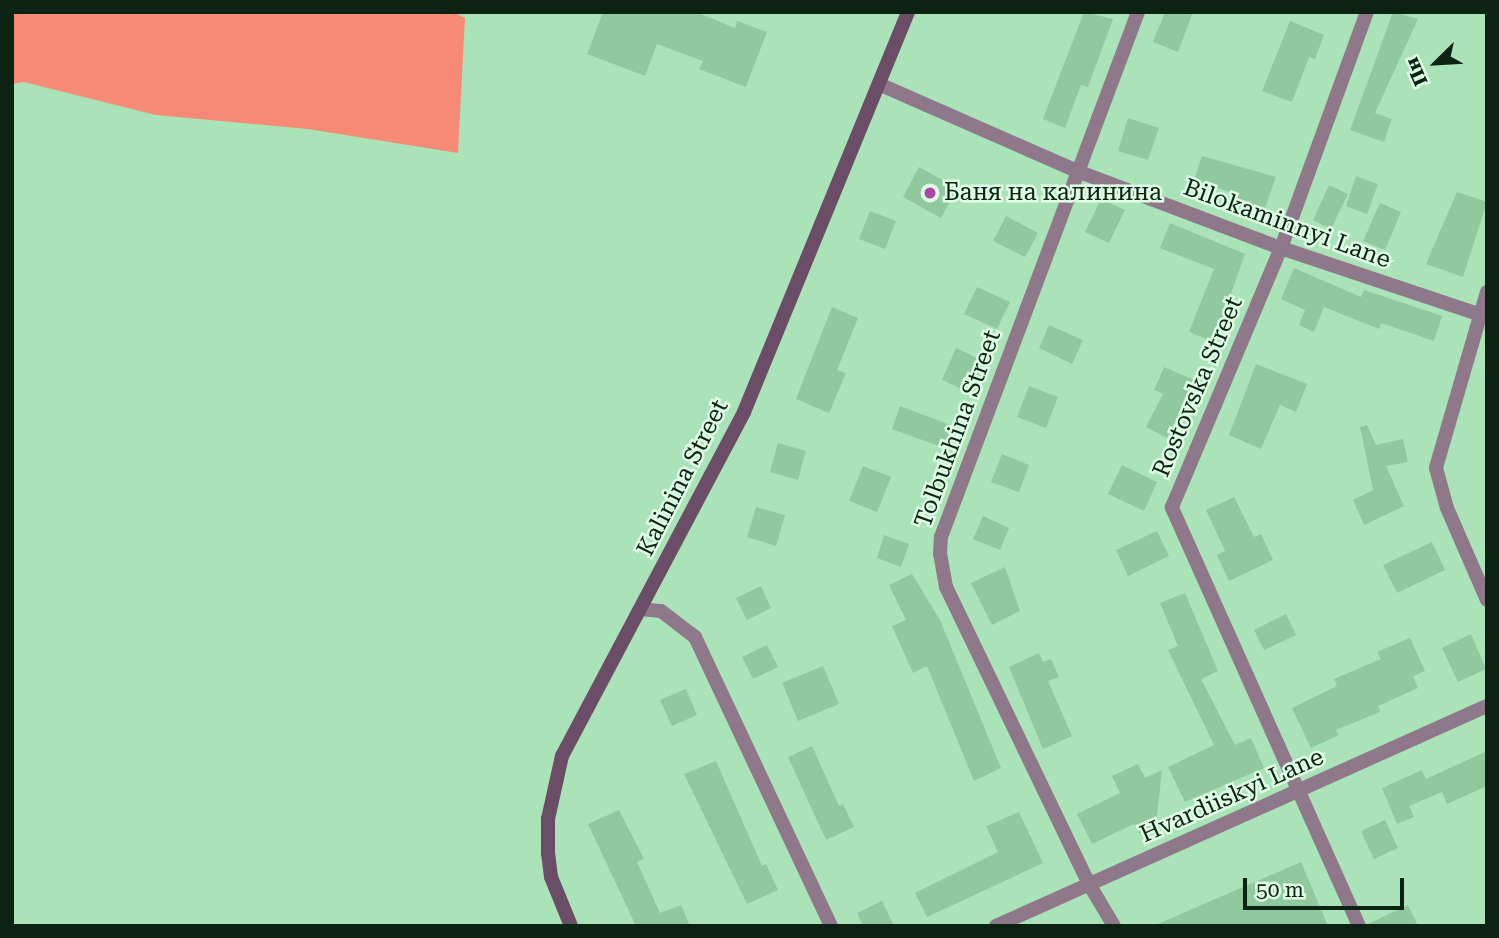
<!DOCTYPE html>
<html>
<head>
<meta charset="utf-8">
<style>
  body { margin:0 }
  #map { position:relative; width:1499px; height:938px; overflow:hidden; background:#a9e3b7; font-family:"Roboto Serif",serif }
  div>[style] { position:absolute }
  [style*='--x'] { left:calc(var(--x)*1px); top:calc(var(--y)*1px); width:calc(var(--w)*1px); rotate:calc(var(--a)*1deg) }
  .green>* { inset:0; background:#f68a76 }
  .building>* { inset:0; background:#91c99e }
  .street>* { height:14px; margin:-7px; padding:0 7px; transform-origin:7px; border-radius:7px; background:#8e788a }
  .secondary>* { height:14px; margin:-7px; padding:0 7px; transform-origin:7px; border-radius:7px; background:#6c4d67 }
  .dots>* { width:19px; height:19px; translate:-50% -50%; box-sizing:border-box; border:4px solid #dffce5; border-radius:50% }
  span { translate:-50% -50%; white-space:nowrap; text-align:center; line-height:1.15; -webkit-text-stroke:5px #dffce5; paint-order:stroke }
  .poi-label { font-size:24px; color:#0c2313 }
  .left { translate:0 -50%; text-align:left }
  .street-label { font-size:24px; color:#0c2313 }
  .frame { position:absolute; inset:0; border:14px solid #0c2313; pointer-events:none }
  .north { position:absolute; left:1401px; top:28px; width:70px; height:70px; -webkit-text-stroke:5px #dffce5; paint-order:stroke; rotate:246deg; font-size:19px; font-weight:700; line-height:28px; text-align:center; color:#0c2313 }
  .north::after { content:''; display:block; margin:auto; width:24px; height:32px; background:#0c2313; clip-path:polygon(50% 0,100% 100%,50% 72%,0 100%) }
  .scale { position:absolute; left:1243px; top:878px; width:161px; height:32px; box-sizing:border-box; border:4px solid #0c2313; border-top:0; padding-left:9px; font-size:21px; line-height:24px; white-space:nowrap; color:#0c2313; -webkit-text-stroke:5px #dffce5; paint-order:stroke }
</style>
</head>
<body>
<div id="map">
  <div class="green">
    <div style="clip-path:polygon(12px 12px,453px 12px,465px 18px,458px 153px,308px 129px,156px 115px,24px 82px,12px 84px)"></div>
  </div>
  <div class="building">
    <div style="clip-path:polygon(603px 12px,696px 12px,735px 28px,737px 21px,767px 32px,746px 87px,699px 69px,703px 61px,657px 44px,645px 76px,587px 54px)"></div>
    <div style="clip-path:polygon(1084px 12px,1113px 19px,1088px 87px,1081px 85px,1065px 128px,1043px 119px)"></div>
    <div style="clip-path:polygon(1165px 12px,1193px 12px,1178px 52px,1153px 42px)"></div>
    <div style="clip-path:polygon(1393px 12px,1418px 19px,1375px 113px,1392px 119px,1384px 142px,1350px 130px)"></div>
    <div style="clip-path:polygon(1290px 21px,1324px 35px,1315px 59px,1309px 57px,1292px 102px,1262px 91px)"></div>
    <div style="clip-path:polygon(1128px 118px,1159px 128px,1148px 160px,1118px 151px)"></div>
    <div style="clip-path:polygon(1202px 156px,1276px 177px,1264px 211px,1231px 199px,1233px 193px,1194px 180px)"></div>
    <div style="clip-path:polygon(919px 167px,957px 188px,941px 218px,903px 197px)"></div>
    <div style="clip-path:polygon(1356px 176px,1378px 184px,1367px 214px,1346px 206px)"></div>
    <div style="clip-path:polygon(1329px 185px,1348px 194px,1331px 229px,1313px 220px)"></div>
    <div style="clip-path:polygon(1457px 192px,1487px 202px,1463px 277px,1426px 264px)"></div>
    <div style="clip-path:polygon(1101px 199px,1125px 210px,1109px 243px,1085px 232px)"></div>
    <div style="clip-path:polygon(1380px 203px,1401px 212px,1385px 250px,1363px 241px)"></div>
    <div style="clip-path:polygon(870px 211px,896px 221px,885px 249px,859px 239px)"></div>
    <div style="clip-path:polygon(1006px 216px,1038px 233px,1025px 257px,993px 241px)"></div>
    <div style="clip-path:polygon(1170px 223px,1245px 254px,1214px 342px,1189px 332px,1214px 269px,1160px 248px)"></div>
    <div style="clip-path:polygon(1294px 268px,1361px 297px,1364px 290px,1442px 316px,1434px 341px,1381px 323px,1379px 329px,1324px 307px,1314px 332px,1299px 325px,1305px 310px,1281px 299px)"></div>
    <div style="clip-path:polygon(977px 287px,1010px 302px,997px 329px,964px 314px)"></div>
    <div style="clip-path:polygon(832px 307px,858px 318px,837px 370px,846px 373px,829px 413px,796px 399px)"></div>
    <div style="clip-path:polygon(1049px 325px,1083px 340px,1072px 364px,1039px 348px)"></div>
    <div style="clip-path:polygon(956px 348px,984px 361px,970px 393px,942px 380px)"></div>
    <div style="clip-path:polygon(1256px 364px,1307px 384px,1296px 412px,1280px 405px,1261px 449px,1229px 435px)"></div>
    <div style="clip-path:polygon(1164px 367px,1197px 381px,1167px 438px,1146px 427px,1163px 394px,1154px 390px)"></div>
    <div style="clip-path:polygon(1029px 386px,1058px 397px,1046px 428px,1017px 417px)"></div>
    <div style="clip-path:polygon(900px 406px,958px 428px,950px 450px,892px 429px)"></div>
    <div style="clip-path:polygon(1367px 425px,1376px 445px,1403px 439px,1408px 462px,1386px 466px,1404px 506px,1364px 525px,1353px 500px,1373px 490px,1360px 427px)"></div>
    <div style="clip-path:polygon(778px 443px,806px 451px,798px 480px,770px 472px)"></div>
    <div style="clip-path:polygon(1002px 454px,1029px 465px,1019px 492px,991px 482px)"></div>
    <div style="clip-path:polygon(1122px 465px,1157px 482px,1144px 511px,1108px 494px)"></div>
    <div style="clip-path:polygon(863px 466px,891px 477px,877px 512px,849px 501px)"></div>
    <div style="clip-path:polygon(1234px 497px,1254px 537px,1261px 534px,1273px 560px,1229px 581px,1217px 555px,1225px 551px,1206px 510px)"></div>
    <div style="clip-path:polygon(756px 507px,785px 515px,776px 546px,747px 537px)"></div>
    <div style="clip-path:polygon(983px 516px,1009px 528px,1000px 550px,973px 539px)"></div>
    <div style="clip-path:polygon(1157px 531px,1169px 556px,1128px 576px,1116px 550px)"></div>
    <div style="clip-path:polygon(884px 535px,909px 544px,901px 567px,877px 558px)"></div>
    <div style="clip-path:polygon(1432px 542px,1445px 570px,1397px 593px,1383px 565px)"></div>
    <div style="clip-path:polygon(1005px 567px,1020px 611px,992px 625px,971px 583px)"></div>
    <div style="clip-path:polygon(912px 574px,940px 620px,1001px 768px,974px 781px,927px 666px,913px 673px,892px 626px,906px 620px,889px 585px)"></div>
    <div style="clip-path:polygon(761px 586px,771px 608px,747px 620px,736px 598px)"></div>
    <div style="clip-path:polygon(1185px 593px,1218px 671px,1201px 679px,1235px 745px,1251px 738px,1264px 768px,1185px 802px,1168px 767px,1214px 745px,1168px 650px,1178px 646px,1160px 603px)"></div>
    <div style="clip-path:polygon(1286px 614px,1296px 635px,1264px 650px,1254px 630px)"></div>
    <div style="clip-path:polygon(1471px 634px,1486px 669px,1458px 682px,1442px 648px)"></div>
    <div style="clip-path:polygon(1410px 638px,1425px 671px,1413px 676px,1418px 688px,1378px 706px,1380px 712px,1336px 730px,1339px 735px,1311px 748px,1292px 708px,1337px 686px,1334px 679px,1381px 659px,1377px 652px)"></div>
    <div style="clip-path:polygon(767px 645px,778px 667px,753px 679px,742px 657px)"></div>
    <div style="clip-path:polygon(1039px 653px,1043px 662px,1051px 659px,1059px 677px,1048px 681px,1072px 736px,1043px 749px,1009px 667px)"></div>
    <div style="clip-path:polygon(823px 666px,839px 704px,798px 721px,782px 683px)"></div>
    <div style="clip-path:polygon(686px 689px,697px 715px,672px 726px,660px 700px)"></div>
    <div style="clip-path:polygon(812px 746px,839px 806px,843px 804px,854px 827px,826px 840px,788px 757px)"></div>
    <div style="clip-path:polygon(1487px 751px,1487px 786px,1447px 804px,1442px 792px,1409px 806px,1414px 817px,1397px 824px,1382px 788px,1422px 770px,1426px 779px)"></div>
    <div style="clip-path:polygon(716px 761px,762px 866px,766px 864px,778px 890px,747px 904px,684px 774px)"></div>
    <div style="clip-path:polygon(1138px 764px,1145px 778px,1162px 770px,1156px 826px,1139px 834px,1134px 824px,1092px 844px,1077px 814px,1120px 793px,1112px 776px)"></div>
    <div style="clip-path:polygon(619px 810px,644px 859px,637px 862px,660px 913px,681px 905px,690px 926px,631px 926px,635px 924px,588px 824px)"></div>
    <div style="clip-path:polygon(1019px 812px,1043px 863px,927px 917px,915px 893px,998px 852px,986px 826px)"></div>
    <div style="clip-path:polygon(1385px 820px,1398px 848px,1374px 859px,1361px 831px)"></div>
    <div style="clip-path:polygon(1301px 862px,1328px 926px,1153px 926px)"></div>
    <div style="clip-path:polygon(882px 901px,894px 926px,863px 926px,857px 913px)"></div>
    <div style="clip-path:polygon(1408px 905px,1418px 926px,1368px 926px,1368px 924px)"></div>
  </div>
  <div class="street">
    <div style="--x:881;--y:85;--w:214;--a:23.7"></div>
    <div style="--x:1077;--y:171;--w:218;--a:20.7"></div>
    <div style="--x:1281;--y:248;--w:217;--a:18.5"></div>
    <div style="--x:1487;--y:292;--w:183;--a:106.2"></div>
    <div style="--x:1436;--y:468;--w:41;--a:74.6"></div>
    <div style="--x:1447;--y:508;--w:100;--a:66.5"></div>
    <div style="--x:641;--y:609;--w:20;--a:6"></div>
    <div style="--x:661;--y:611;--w:43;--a:37.4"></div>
    <div style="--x:695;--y:637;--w:319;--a:64.8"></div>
    <div style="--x:996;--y:926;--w:538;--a:-24.14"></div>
    <div style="--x:1114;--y:926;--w:49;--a:-120.8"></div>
    <div style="--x:1089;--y:884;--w:330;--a:-115.7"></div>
    <div style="--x:946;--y:587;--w:34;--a:-100"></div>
    <div style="--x:940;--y:554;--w:17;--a:-87"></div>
    <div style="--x:941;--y:537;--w:561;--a:-69.43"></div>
    <div style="--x:1359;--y:926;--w:459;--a:-114.1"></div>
    <div style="--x:1172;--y:507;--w:281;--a:-67.2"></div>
    <div style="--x:1281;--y:248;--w:251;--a:-70"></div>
  </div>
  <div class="secondary">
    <div style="--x:571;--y:926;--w:53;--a:-112.2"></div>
    <div style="--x:551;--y:877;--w:24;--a:-97"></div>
    <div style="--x:548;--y:853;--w:34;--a:-90"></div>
    <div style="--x:548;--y:819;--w:65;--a:-77.5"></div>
    <div style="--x:562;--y:756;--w:389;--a:-62.1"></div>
    <div style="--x:744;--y:412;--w:432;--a:-67.7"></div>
  </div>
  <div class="dots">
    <div style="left:930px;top:193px;background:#af44a5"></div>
  </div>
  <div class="poi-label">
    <span class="left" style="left:944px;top:193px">Баня на калинина</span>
  </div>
  <div class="street-label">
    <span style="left:1287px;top:224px;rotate:20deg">Bilokaminnyi Lane</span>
    <span style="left:1198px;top:387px;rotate:-67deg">Rostovska Street</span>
    <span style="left:958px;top:429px;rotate:-70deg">Tolbukhina Street</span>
    <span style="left:683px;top:478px;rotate:-63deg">Kalinina Street</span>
    <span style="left:1232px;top:796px;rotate:-24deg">Hvardiiskyi Lane</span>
  </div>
  <div class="frame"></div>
  <div class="north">Пн</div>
  <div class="scale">50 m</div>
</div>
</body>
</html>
